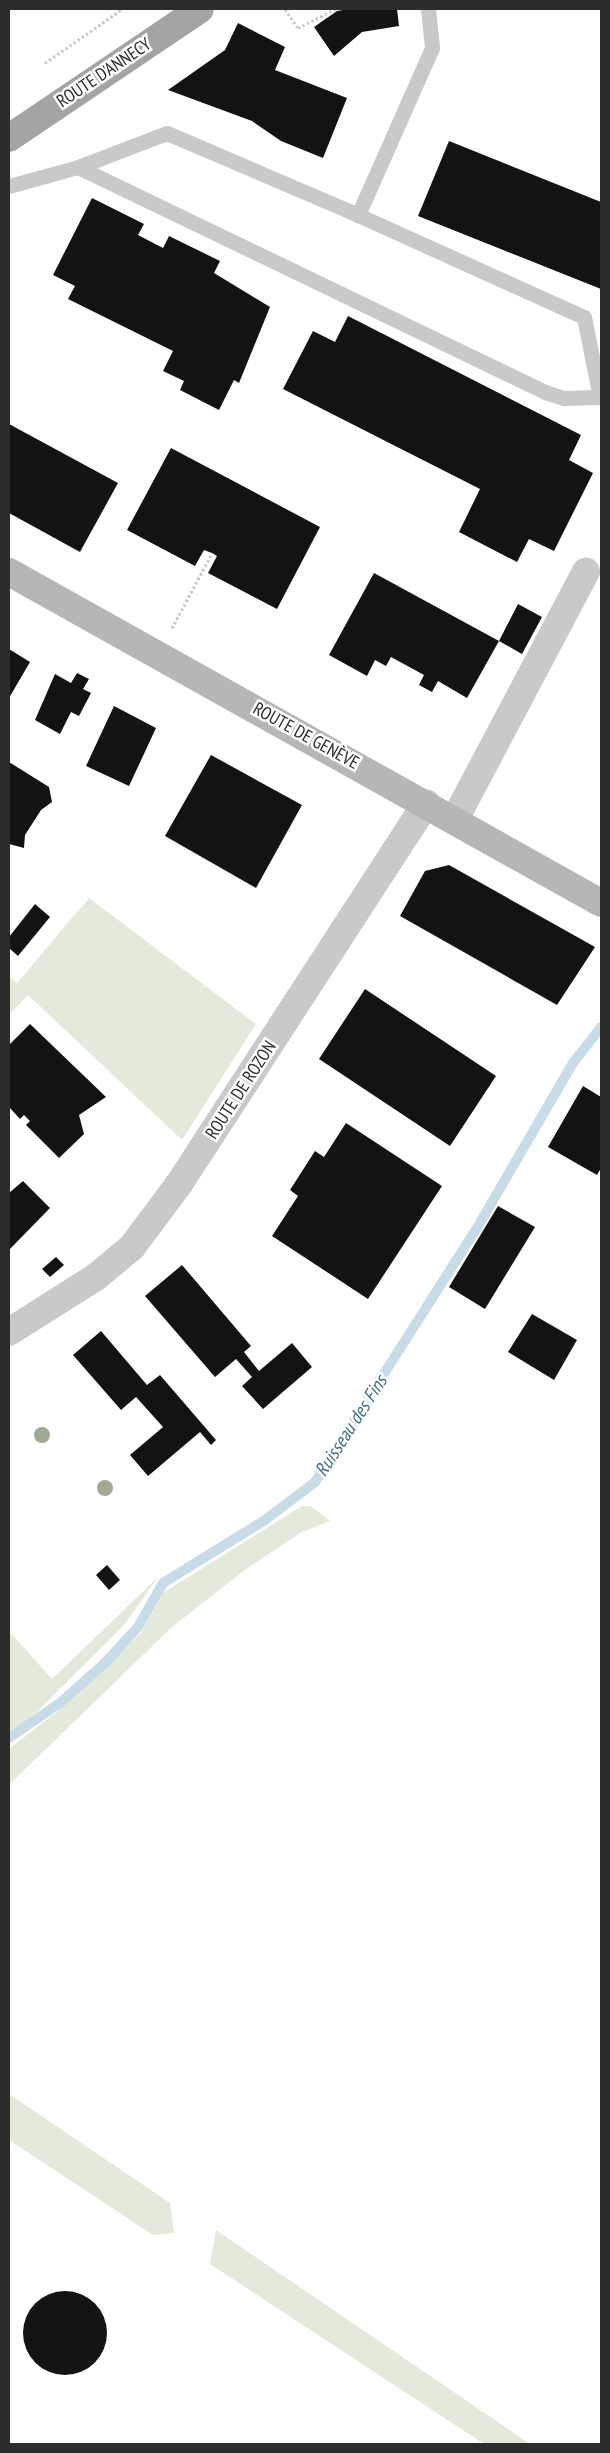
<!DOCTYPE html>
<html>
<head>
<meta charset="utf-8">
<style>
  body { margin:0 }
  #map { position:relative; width:610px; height:2453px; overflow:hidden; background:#fff; font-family:"PT Sans Narrow",sans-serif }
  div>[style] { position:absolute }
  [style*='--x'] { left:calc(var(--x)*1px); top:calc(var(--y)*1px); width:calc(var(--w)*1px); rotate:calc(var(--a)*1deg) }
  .green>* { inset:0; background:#e3e9db }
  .stream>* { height:10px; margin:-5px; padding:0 5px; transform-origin:5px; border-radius:5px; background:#c8dce7 }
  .building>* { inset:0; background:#131313 }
  .round { border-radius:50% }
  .path>* { height:3px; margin-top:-1.5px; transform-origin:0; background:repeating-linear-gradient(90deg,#c9c9c9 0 2.5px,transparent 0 5px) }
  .lane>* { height:15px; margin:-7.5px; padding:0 7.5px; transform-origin:7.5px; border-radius:7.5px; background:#c9c9c9 }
  .street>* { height:28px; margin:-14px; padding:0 14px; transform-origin:14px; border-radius:14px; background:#c9c9c9 }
  .secondary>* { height:28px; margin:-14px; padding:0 14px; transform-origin:14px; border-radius:14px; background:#b6b6b6 }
  .primary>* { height:28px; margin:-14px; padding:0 14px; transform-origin:14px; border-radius:14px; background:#a4a4a4 }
  .trees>* { width:16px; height:16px; margin:-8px; border-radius:50%; background:#9faa95 }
  span { translate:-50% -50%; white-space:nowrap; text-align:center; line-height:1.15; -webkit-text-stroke:5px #fff; paint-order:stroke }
  .street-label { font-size:18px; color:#2c2c2c }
  .water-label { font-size:19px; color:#426e87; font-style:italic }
  .frame { position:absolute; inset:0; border:10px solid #2c2c2c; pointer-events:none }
</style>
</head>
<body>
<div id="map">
  <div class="green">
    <div style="clip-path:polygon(89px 898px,256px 1024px,182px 1140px,28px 995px,9px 1015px,9px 976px,17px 983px)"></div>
    <div style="clip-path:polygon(302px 1506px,311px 1506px,330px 1521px,300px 1533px,245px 1570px,172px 1627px,9px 1785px,9px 1749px,58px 1711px,141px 1633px,164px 1592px)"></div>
    <div style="clip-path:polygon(158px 1577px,125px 1624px,30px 1719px,9px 1732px,9px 1631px,52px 1679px)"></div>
    <div style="clip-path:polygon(9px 2094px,170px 2203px,174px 2233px,153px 2235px,9px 2140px)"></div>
    <div style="clip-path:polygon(216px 2230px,530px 2444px,484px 2444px,210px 2264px)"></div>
  </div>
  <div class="stream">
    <div style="--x:9;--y:1738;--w:62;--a:-34.5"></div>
    <div style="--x:60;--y:1703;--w:59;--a:-41.6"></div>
    <div style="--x:104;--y:1664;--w:50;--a:-47.4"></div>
    <div style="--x:138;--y:1627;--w:51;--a:-60.4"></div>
    <div style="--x:163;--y:1583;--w:120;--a:-31.7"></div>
    <div style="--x:265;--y:1520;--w:63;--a:-37.2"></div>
    <div style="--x:315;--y:1482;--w:309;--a:-57.5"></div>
    <div style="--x:481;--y:1221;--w:183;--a:-59.8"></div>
    <div style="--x:573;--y:1063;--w:46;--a:-52.1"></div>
  </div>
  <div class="building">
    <div style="clip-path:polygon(349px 9px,397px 9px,399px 26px,362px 32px,334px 56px,314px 27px,337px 11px)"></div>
    <div style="clip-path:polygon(238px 23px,285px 47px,275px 70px,347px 98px,323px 158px,281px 141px,252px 121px,168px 90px,225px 50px)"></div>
    <div style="clip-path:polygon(449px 141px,601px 202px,601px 289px,418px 216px)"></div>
    <div style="clip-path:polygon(92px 198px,144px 224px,138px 235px,163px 248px,169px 236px,220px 261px,214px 273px,270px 307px,239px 383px,234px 380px,219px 410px,180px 390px,184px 381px,163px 371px,173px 351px,68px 299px,75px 286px,53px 275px)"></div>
    <div style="clip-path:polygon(348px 316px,581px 435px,569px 460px,593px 473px,554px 551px,529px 539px,517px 562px,459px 532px,480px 489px,283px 389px,313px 331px,335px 342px)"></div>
    <div style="clip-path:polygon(9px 424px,118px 483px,80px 552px,9px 513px)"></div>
    <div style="clip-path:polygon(171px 448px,320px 527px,277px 609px,208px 573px,217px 556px,212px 553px,204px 550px,195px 566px,127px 530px)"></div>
    <div style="clip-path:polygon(374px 573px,499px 641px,518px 604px,542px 617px,522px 654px,499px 641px,467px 698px,438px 681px,432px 692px,419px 685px,424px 675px,391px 657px,386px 666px,375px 660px,367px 676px,329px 655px)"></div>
    <div style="clip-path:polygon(9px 649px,30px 662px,9px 698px)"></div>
    <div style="clip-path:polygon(77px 673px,89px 679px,83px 689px,91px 693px,79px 716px,71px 712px,60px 734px,35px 720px,55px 674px,71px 683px)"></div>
    <div style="clip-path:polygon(114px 706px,156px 728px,129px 786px,86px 766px)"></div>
    <div style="clip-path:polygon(211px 755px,302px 805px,256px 888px,165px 836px)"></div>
    <div style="clip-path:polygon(9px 762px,49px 787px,52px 802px,41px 810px,25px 835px,24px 848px,9px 844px)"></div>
    <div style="clip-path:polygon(449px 865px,595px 947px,557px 1005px,400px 916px,425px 871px)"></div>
    <div style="clip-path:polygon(35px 904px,50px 917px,18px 956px,9px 948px,9px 937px)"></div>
    <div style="clip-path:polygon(365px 989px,496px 1076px,450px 1146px,319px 1059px)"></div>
    <div style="clip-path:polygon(30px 1024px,106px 1097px,79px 1115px,84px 1134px,59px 1158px,26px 1125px,30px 1121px,24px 1115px,20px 1119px,9px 1107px,9px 1045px)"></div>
    <div style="clip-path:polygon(583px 1086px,601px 1097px,601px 1168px,597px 1175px,548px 1147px)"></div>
    <div style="clip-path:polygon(346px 1123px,442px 1186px,368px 1299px,272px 1236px,298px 1196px,290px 1190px,315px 1151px,324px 1157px)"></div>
    <div style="clip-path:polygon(23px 1181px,50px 1208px,9px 1250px,9px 1193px)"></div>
    <div style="clip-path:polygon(498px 1206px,535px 1227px,485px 1309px,449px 1287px)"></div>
    <div style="clip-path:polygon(56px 1257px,64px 1265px,50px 1277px,42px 1269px)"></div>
    <div style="clip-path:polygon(182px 1265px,251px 1346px,244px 1352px,259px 1371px,292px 1343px,312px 1367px,263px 1409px,242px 1386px,252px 1377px,236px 1359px,215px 1377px,145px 1296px)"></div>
    <div style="clip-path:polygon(532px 1314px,577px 1340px,554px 1380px,508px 1352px)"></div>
    <div style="clip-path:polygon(101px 1331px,147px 1385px,160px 1375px,216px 1440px,211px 1445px,200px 1432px,148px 1476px,130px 1455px,163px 1427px,136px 1397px,121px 1410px,73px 1355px)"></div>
    <div style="clip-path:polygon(107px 1565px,120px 1580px,109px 1590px,96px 1575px)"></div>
    <div class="round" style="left:23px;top:2291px;width:84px;height:84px"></div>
  </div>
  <div class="path">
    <div style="--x:285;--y:9;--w:23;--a:56"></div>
    <div style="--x:298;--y:28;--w:42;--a:-27.2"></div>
    <div style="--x:45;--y:63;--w:94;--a:-35"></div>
    <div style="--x:172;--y:628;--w:85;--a:-61.9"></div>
  </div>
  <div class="lane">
    <div style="--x:428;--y:9;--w:39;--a:84"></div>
    <div style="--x:432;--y:48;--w:183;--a:113.9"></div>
    <div style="--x:358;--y:215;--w:248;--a:24.3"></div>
    <div style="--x:584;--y:317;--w:82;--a:78.7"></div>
    <div style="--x:78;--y:167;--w:95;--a:-20.9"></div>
    <div style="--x:167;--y:133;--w:208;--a:23.2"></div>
    <div style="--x:9;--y:186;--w:72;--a:-15.4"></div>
    <div style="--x:78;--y:167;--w:518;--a:25.72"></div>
    <div style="--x:545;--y:392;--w:20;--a:18"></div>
    <div style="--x:564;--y:398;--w:37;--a:-2"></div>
  </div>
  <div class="street">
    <div style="--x:455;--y:819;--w:280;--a:-62.1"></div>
    <div style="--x:9;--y:1332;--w:103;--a:-32.3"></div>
    <div style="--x:96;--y:1277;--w:47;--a:-39.8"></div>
    <div style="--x:132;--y:1247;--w:79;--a:-53.3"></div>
    <div style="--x:179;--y:1184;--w:454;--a:-57"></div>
  </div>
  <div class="secondary">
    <div style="--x:9;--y:572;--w:678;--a:29.21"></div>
  </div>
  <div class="primary">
    <div style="--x:9;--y:138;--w:230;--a:-34"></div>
  </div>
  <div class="trees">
    <div style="left:42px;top:1435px"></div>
    <div style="left:105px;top:1488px"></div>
  </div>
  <div class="street-label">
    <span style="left:104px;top:73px;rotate:-34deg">ROUTE D'ANNECY</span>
    <span style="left:306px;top:736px;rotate:29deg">ROUTE DE GENÈVE</span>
    <span style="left:241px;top:1090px;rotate:-57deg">ROUTE DE ROZON</span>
  </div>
  <div class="water-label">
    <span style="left:351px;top:1426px;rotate:-57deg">Ruisseau des Fins</span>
  </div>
  <div class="frame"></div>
</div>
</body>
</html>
